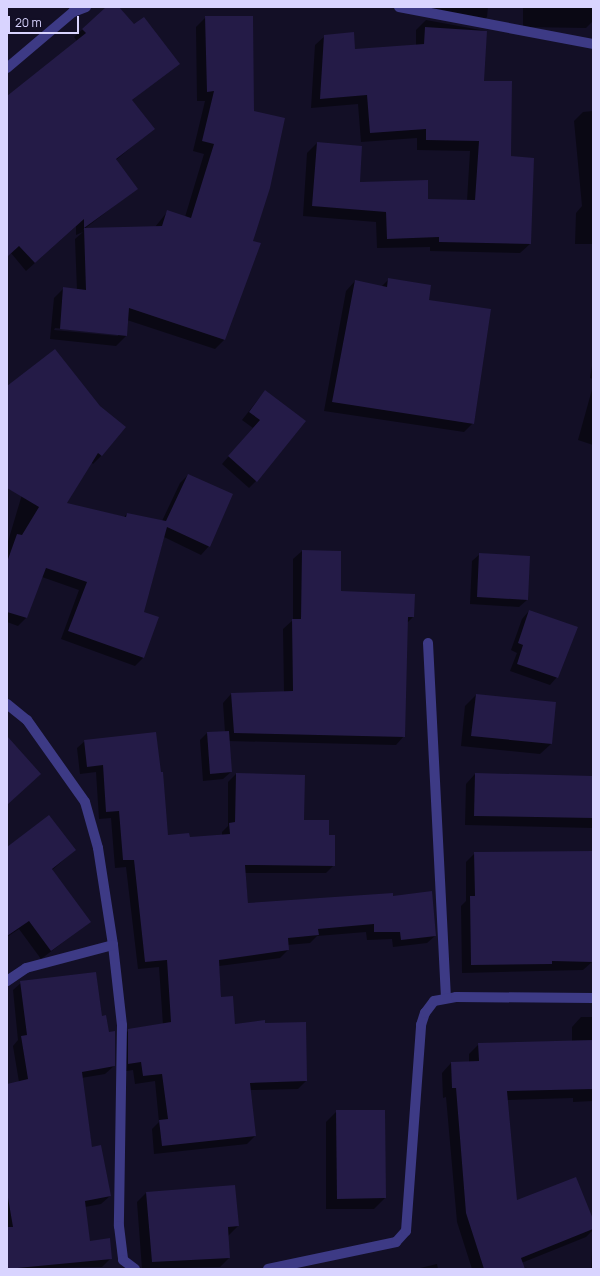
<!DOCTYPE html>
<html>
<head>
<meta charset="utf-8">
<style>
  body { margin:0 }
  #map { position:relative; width:600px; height:1276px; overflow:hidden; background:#130f26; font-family:Manrope,sans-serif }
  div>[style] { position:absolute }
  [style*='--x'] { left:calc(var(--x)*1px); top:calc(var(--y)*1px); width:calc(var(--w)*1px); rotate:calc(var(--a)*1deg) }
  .shadow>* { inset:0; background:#0007 }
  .building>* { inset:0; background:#241b47 }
  .minor>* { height:10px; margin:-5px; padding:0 5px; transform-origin:5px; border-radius:5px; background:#3d3a85 }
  span { translate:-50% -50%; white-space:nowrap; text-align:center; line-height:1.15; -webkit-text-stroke:3px #130f26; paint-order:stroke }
  .frame { position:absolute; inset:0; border:8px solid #d9d4ff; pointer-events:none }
  .scale { position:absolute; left:8px; top:16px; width:71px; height:18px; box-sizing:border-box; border:2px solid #d9d4ff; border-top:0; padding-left:5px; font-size:12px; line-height:14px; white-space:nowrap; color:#d9d4ff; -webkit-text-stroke:3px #130f26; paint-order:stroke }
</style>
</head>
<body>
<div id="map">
  <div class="shadow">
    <div style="clip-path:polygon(evenodd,108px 7px,118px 7px,134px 26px,178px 63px,131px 101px,153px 129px,116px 160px,136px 189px,83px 230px,155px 227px,168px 211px,185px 217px,204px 154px,193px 151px,205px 101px,197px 101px,196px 27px,206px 17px,252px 241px,225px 339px,215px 349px,127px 320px,126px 336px,116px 346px,50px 339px,54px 298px,64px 288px,77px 290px,75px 239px,83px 232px,76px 235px,76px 226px,26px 271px,11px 253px,7px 256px,7px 98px,77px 41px,74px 37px,108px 7px,55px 328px,118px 334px,118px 336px,54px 330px,55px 328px)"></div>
    <div style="clip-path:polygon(403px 7px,488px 7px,487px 17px,478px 26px)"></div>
    <div style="clip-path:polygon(523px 7px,593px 7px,593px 21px,586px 28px,523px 27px)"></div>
    <div style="clip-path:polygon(426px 20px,486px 31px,483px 82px,510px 157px,530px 244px,520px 253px,430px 251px,430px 247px,377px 248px,376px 222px,303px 216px,307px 153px,317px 143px,359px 183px,427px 200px,467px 201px,470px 151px,417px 150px,417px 138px,361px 142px,358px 104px,311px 108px,315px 45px,325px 36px,354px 50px,416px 46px,416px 30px)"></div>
    <div style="clip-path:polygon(593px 111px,593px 244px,575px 244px,576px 213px,582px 206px,574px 121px,583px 112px)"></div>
    <div style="clip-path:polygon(388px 280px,428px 301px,473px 423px,464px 432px,324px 411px,346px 291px,355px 281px,381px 287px)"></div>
    <div style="clip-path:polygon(55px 350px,101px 456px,93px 464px,91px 462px,66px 504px,124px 517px,127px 514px,162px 521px,180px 483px,188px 475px,209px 546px,201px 555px,164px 537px,143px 612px,158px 618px,143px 658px,135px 666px,61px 639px,79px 590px,42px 577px,26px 618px,18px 626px,7px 622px,7px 545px,37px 444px,7px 479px,7px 387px)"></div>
    <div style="clip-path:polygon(593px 360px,593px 379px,590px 378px)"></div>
    <div style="clip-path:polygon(593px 386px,593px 445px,578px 440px)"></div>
    <div style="clip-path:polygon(265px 391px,256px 481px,249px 488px,222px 464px,253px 428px,242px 420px)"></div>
    <div style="clip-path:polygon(302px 551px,340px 592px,413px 617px,407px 623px,404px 736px,396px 745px,228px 741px,231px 772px,223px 779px,203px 781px,200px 740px,207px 733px,225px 732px,223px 703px,231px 694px,284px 692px,283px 629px,293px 620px,293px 559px)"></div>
    <div style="clip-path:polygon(480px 554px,527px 600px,519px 607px,470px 604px,472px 561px)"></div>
    <div style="clip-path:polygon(529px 611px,557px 677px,550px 685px,510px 671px,517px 653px,511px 650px,522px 619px)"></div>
    <div style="clip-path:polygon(476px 695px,554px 703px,551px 744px,540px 754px,461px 746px,465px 706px)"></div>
    <div style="clip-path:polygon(85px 741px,167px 836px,189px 838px,222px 836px,222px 832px,228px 826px,228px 782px,236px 774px,328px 836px,334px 865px,326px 873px,245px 873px,248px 904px,392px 897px,435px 936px,427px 943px,393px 947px,392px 939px,367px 940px,366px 932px,317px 936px,310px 943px,287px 945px,288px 950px,280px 958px,219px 966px,221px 998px,234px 1025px,305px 1023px,306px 1081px,298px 1089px,250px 1090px,255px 1136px,247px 1144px,154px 1154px,152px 1129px,159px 1122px,155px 1081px,135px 1084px,133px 1070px,120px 1072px,121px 1038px,129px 1030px,163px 1025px,159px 967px,138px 969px,126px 867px,115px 868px,111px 818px,99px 819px,96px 772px,80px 774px,77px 748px)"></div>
    <div style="clip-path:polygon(475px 774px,593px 777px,593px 828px,465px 825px,466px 784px)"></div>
    <div style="clip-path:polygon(7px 848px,75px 850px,52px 870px,90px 922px,41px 959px,19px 929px,7px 937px)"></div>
    <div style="clip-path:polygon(475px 853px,593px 854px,592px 962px,583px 970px,462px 973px,461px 906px,466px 901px,466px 862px)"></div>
    <div style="clip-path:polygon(22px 982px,101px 1017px,114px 1066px,105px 1074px,81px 1078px,92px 1148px,110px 1196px,101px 1204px,85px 1207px,89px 1242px,111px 1258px,102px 1267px,7px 1269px,7px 1085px,19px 1082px,13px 1046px,18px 1040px,13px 990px)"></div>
    <div style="clip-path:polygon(581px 1017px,593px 1017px,593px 1101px,573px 1102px,573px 1098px,507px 1100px,516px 1201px,593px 1221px,593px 1230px,586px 1237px,514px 1266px,534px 1269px,472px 1269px,457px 1222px,446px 1097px,443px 1098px,442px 1073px,451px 1063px,469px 1062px,469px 1054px,479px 1044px,572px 1041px,572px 1027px)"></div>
    <div style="clip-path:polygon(337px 1111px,384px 1111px,385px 1198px,374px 1209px,326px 1209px,326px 1122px)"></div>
    <div style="clip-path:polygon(146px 1193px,238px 1226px,228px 1236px,229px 1258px,220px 1267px,142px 1269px,137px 1202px)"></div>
    <div style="clip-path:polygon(593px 1249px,593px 1269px,591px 1269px,592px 1250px)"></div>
    <div style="clip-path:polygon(437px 1264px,438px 1269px,416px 1269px)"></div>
  </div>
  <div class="building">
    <div style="clip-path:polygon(106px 7px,119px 7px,134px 24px,144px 17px,180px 64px,132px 100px,155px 129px,116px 159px,138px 189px,84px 228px,84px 219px,35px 263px,19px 246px,7px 257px,7px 96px,86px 33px,82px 29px)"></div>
    <div style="clip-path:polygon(205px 16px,253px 16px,254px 111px,285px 118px,270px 188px,253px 241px,261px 243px,225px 340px,129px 308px,127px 336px,60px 329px,63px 287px,86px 290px,84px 228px,162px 226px,167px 210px,191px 218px,214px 144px,202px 141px,214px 91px,207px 92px)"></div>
    <div style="clip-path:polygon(425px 27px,487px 31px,484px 81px,512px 81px,511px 156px,534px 158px,531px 244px,439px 242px,439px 237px,387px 239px,386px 212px,312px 206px,317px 142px,362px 146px,360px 182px,428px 180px,428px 199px,475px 200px,479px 141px,426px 140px,426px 129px,370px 133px,367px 95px,320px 99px,324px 35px,354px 32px,355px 49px,424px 44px)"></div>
    <div style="clip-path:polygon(388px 278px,431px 285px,429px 300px,491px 309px,474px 424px,332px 402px,355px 280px,387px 287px)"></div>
    <div style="clip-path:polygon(55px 349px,100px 406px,126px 427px,102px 456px,98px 453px,67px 503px,126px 517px,127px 513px,166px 521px,188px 474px,233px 494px,210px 547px,167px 527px,144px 612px,159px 617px,144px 658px,68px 631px,87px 582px,46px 568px,27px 618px,7px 612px,7px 562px,17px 534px,22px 535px,39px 507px,7px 488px,7px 386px)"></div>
    <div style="clip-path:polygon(265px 390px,306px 421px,257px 482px,228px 456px,260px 420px,249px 412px)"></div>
    <div style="clip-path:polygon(302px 550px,341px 551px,341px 591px,415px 594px,414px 617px,408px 617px,405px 737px,234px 733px,231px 693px,293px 691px,292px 619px,301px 619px)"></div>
    <div style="clip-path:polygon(479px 553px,530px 556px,528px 600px,477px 597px)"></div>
    <div style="clip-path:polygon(529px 610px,578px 627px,558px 678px,517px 664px,523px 645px,518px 643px)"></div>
    <div style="clip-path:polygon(476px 694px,556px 702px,552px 744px,471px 736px)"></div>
    <div style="clip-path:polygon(229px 731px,232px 772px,210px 774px,207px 732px)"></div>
    <div style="clip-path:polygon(156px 732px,161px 772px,163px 772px,168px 835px,189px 833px,190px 837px,230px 834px,229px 823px,235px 822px,236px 773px,305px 775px,304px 820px,329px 820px,329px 835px,335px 835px,335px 866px,245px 865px,248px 903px,393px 893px,393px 896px,432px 891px,436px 936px,401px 940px,400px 932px,374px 932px,374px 924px,318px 929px,319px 935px,288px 938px,289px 950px,219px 960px,221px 997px,233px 996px,235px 1024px,265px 1020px,265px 1023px,306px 1022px,307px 1081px,250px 1083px,256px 1136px,162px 1146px,159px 1120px,168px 1119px,162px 1074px,143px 1076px,141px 1062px,128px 1064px,128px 1029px,171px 1022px,167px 960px,145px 962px,134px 860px,123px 860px,119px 811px,106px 812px,103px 765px,87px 767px,84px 740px)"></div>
    <div style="clip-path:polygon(7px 736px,41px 774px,7px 805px)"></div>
    <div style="clip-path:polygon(475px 773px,593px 776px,593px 818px,474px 816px)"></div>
    <div style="clip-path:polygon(49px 815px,76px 850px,52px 869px,91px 922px,51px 951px,29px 921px,7px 936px,7px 847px)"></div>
    <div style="clip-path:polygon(593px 851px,593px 962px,552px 961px,552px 964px,471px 965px,470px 896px,475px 896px,474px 852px)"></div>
    <div style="clip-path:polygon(96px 972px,102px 1016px,106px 1015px,109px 1032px,115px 1031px,115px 1066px,82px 1072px,92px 1147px,101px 1145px,111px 1196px,85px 1201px,90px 1241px,110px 1238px,112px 1259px,7px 1269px,7px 1227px,13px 1227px,7px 1192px,7px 1084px,28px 1079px,21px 1036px,27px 1035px,20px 981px)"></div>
    <div style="clip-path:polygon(593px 1040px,593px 1089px,507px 1091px,517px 1200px,576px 1177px,593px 1219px,593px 1229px,521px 1258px,525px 1269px,484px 1269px,466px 1213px,456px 1088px,452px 1088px,451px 1062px,479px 1061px,478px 1043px)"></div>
    <div style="clip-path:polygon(336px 1110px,385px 1110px,386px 1198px,337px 1199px)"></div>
    <div style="clip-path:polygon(235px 1185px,239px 1226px,228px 1227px,230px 1258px,152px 1262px,146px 1192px)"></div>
  </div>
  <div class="minor">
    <div style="--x:399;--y:7;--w:197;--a:10.8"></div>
    <div style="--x:7;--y:68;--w:87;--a:-40.3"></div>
    <div style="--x:73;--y:12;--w:14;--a:-21"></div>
    <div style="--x:428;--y:643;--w:354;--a:87.1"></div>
    <div style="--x:7;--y:704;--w:26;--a:39"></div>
    <div style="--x:27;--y:720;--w:100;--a:54.7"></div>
    <div style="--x:85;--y:802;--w:48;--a:74.2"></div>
    <div style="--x:98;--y:848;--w:98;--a:81.2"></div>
    <div style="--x:113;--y:945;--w:81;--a:83.6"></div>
    <div style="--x:122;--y:1025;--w:201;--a:90.9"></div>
    <div style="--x:119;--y:1226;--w:34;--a:83"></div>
    <div style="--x:123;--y:1260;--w:15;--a:37"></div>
    <div style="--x:7;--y:981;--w:23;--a:-34"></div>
    <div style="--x:26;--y:968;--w:90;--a:-14.8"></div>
    <div style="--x:268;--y:1269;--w:131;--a:-11.9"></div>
    <div style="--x:396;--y:1242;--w:15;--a:-48"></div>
    <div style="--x:406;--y:1231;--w:207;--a:-85.8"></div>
    <div style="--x:421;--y:1025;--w:13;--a:-72"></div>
    <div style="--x:425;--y:1013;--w:15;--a:-53"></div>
    <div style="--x:434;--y:1001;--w:22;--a:-10"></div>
    <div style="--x:456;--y:997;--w:137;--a:0.4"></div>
  </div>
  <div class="frame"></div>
  <div class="scale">20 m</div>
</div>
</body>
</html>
